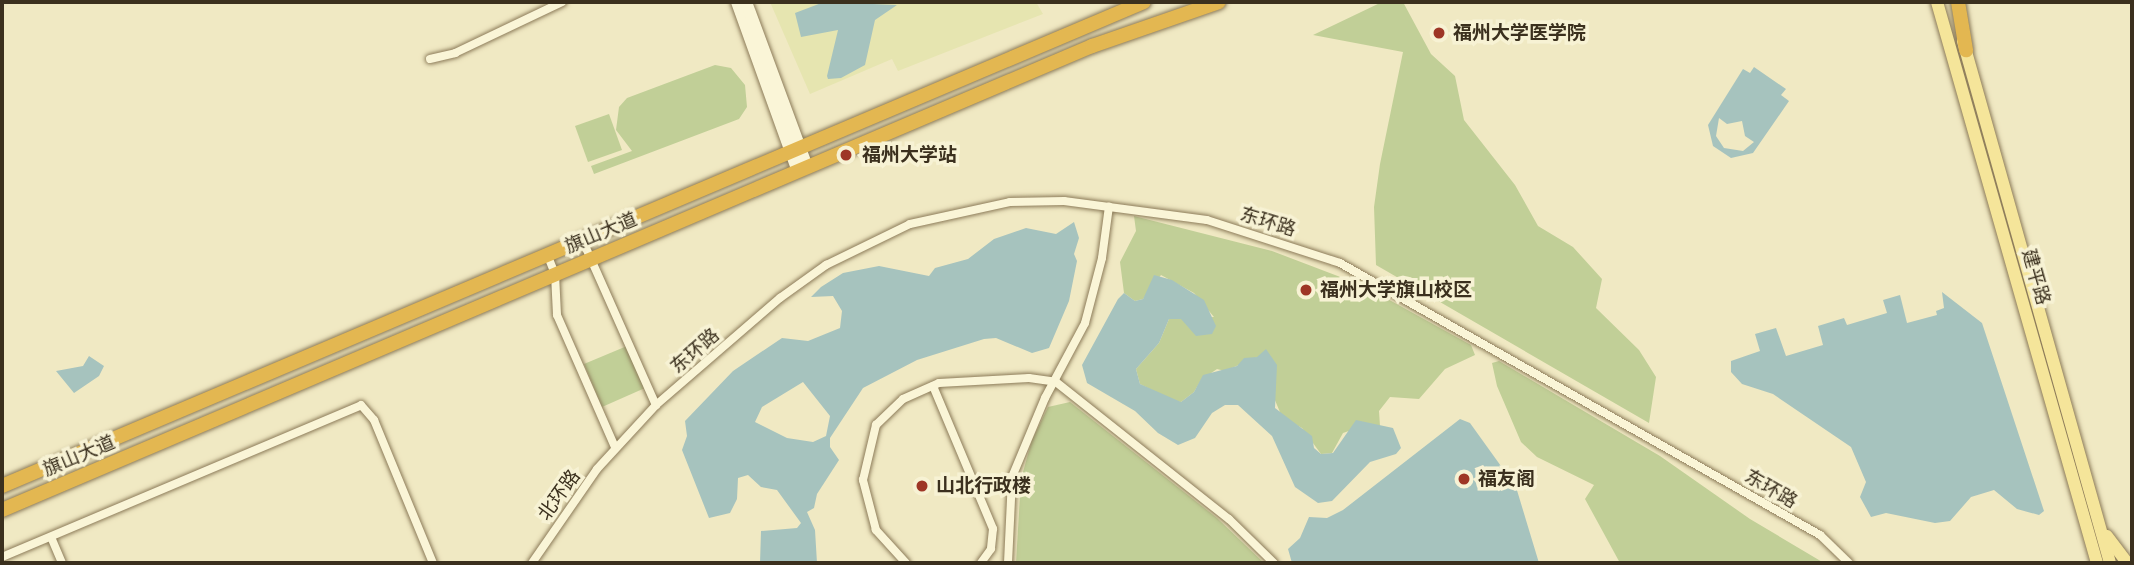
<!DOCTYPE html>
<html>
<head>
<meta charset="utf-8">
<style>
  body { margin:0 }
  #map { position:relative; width:2134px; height:565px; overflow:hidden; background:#f0e9c3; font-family:Merriweather,"Noto Sans SC",serif }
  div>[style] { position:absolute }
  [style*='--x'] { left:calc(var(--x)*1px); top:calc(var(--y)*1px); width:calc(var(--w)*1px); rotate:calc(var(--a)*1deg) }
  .farmland>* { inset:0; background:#e6e5b0 }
  .green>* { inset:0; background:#c1cf97 }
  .water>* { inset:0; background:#a6c3be }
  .roads { filter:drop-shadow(0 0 2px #8c7b59) drop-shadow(0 0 2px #8c7b59) }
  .street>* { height:8px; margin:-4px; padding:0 4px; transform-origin:4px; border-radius:4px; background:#faf5d7 }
  .secondary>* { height:12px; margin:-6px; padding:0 6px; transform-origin:6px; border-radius:6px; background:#faf5d7 }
  .primary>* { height:12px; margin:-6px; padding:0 6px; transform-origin:6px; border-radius:6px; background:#f5e59a }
  .highway>* { height:14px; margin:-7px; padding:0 7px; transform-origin:7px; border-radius:7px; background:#e3b751 }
  .dots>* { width:19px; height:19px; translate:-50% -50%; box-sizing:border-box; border:4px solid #f7f2d4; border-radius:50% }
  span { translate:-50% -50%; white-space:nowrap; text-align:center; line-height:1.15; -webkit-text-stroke:7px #f7f2d4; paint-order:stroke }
  .poi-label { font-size:19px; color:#3b301e; font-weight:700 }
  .left { translate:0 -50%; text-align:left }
  .street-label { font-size:19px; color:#3b301e }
  .frame { position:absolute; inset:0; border:4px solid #3b301e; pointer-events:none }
</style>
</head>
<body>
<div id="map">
  <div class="farmland">
    <div style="clip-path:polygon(770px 2px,1036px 2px,1043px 14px,898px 71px,892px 59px,810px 94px)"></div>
  </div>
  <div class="green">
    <div style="clip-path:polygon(1382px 2px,1403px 2px,1431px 54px,1455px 76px,1464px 120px,1515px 185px,1538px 226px,1573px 247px,1602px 279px,1596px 308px,1639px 350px,1656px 377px,1649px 423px,1376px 265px,1374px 207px,1380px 164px,1403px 52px,1313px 35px)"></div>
    <div style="clip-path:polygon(715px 65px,731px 68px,745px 85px,747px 107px,739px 119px,594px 174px,591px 166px,632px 151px,616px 130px,619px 107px,627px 98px)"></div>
    <div style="clip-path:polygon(609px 114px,622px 150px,588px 162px,575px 126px)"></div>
    <div style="clip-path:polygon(1134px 216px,1272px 251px,1364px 286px,1471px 345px,1475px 355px,1445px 369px,1419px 399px,1390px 397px,1379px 411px,1380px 426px,1369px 424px,1343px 433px,1332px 453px,1321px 454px,1302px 428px,1282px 417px,1257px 357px,1225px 371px,1217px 369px,1201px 380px,1194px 392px,1181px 402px,1173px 401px,1140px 384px,1136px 369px,1159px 343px,1169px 319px,1214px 317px,1194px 293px,1161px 275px,1143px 299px,1135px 301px,1124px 293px,1120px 262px,1136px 231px)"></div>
    <div style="clip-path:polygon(627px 346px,645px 388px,602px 407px,584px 364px)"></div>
    <div style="clip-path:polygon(1499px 361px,1660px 456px,1750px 519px,1824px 563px,1620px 563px,1585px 499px,1594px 485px,1537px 457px,1521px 442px,1497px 386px,1492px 363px)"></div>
    <div style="clip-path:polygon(1070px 402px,1217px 518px,1264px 563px,1016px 563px,1021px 479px,1032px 440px,1048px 407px)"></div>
  </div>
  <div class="water">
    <div style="clip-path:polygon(824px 2px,897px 5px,875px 20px,865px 65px,841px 78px,828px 79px,827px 76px,838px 30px,801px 37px,795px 13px)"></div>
    <div style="clip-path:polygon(evenodd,1754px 67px,1786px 89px,1781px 95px,1789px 101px,1753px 153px,1731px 158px,1713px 146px,1708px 125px,1743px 69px,1750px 73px,1754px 67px,1719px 118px,1727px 124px,1742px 121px,1745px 136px,1754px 142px,1743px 151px,1724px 148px,1716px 136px,1719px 118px)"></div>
    <div style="clip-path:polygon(evenodd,1074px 222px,1079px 238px,1074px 254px,1077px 261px,1069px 301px,1049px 348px,1032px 353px,996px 338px,984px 339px,917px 360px,863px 388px,830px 438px,830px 447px,839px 460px,817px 494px,814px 508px,807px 512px,815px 530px,817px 563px,760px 563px,761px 531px,797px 528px,801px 523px,777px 490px,761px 487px,748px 475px,738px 478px,737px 499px,730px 513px,709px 518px,682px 450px,687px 436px,685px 421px,733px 371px,782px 338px,808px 341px,840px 328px,842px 311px,833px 296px,811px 297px,821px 287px,843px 273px,879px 266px,929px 276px,935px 268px,968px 259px,994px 239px,1026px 228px,1056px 234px,1074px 222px,803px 382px,830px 416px,826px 436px,813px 442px,787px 438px,755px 422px,762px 407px,803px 382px)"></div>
    <div style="clip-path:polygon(1154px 275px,1172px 280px,1204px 300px,1216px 326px,1212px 334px,1196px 336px,1181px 319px,1169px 319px,1159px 343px,1136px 369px,1140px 384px,1181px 402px,1194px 392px,1203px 375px,1237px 366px,1244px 358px,1257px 357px,1266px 349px,1277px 365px,1275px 408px,1312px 436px,1314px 448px,1321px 454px,1333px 453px,1356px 420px,1393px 428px,1401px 448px,1396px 454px,1370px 462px,1332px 501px,1318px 503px,1295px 487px,1272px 436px,1238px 405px,1225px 405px,1212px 413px,1195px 438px,1178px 445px,1158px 433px,1135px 411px,1087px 383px,1082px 365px,1118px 299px,1124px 293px,1135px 301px,1143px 299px)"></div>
    <div style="clip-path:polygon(1942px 292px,1982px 323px,2044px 511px,2039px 515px,2017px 509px,1994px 490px,1971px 497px,1950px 521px,1935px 523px,1886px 513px,1871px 517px,1860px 497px,1866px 482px,1851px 447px,1773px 394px,1742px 384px,1731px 372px,1731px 361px,1760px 351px,1755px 334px,1776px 328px,1786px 356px,1823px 345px,1818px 326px,1844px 318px,1847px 325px,1887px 313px,1883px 300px,1900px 295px,1907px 323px,1937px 315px,1936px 311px,1944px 308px)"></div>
    <div style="clip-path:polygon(89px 356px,104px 366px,99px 376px,74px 393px,56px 371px,83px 366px)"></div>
    <div style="clip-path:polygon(1460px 419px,1470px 423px,1516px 487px,1539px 563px,1292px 563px,1288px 549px,1300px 538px,1309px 517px,1327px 518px,1343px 510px)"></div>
  </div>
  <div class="roads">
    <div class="street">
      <div style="--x:430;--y:59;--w:26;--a:-13"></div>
      <div style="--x:455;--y:53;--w:119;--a:-25.5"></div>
      <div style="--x:582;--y:239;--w:182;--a:66"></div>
      <div style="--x:547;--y:254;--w:22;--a:68"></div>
      <div style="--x:555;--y:274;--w:41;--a:87.2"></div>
      <div style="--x:557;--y:315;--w:144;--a:66.3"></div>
      <div style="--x:933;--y:386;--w:155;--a:67.2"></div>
      <div style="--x:993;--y:529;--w:20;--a:96"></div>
      <div style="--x:991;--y:549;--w:17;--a:126"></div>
      <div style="--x:51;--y:537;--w:28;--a:67"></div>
      <div style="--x:2;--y:557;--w:390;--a:-22.9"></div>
      <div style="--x:361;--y:405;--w:20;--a:49"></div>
      <div style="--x:374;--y:420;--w:155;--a:67.6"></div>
      <div style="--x:532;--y:563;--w:114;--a:-55.3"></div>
      <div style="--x:597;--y:469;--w:87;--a:-47.3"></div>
      <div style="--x:656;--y:405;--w:164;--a:-40.8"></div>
      <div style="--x:780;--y:298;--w:57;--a:-35.7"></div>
      <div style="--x:826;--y:265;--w:93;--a:-26"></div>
      <div style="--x:910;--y:224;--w:102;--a:-12.4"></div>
      <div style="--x:1010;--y:202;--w:54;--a:-1.1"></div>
      <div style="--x:1064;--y:201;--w:144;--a:7.6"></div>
      <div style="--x:1207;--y:220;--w:140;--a:17.9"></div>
      <div style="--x:1340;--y:263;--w:552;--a:29.54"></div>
      <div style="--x:1820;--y:535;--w:40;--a:44"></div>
      <div style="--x:906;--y:563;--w:45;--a:-132.3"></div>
      <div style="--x:876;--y:530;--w:52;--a:-104.6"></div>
      <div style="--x:863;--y:480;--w:57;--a:-76.7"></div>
      <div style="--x:876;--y:425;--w:37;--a:-44"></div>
      <div style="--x:903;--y:399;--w:39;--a:-24"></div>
      <div style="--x:939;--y:383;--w:90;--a:-3.2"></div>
      <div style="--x:1029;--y:378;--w:27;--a:8"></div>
      <div style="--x:1056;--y:382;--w:221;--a:38.4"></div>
      <div style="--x:1229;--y:519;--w:63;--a:44.4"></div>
      <div style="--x:1008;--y:563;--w:86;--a:-87.3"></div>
      <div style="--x:1012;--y:477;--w:86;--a:-67.3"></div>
      <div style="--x:1045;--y:398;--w:85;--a:-61.9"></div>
      <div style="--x:1085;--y:323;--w:67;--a:-75.3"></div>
      <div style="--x:1102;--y:258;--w:52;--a:-82.3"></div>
    </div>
    <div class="secondary">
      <div style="--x:737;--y:2;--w:180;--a:70.2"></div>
      <div style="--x:746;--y:2;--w:176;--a:69.7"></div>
    </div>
    <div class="primary">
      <div style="--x:1937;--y:2;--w:583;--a:74.08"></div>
      <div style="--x:1963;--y:41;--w:542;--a:74.27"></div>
      <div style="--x:2107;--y:536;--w:34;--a:53"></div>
    </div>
    <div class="highway">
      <div style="--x:1958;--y:2;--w:49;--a:80.5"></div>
      <div style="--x:2;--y:486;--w:1240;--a:-22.97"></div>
      <div style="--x:2;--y:510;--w:1185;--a:-23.06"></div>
      <div style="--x:1092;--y:46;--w:134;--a:-19.1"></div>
    </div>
  </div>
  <div class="dots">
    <div style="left:1439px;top:33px;background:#9e3626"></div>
    <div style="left:846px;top:155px;background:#9e3626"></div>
    <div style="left:1306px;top:290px;background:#9e3626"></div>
    <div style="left:1464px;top:479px;background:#9e3626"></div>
    <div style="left:922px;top:486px;background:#9e3626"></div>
  </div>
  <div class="poi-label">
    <span class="left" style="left:1453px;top:33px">福州大学医学院</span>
    <span class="left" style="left:862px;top:155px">福州大学站</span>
    <span class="left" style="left:1320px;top:290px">福州大学旗山校区</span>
    <span class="left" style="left:1478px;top:479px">福友阁</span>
    <span class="left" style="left:936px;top:486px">山北行政楼</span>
  </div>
  <div class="street-label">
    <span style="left:1268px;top:222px;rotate:17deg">东环路</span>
    <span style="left:601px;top:233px;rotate:-23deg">旗山大道</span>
    <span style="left:2036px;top:277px;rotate:74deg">建平路</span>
    <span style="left:695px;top:351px;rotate:-41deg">东环路</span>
    <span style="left:79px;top:456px;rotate:-23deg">旗山大道</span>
    <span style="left:1771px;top:489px;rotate:30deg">东环路</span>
    <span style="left:559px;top:495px;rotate:-54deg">北环路</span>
  </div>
  <div class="frame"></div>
</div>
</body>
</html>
